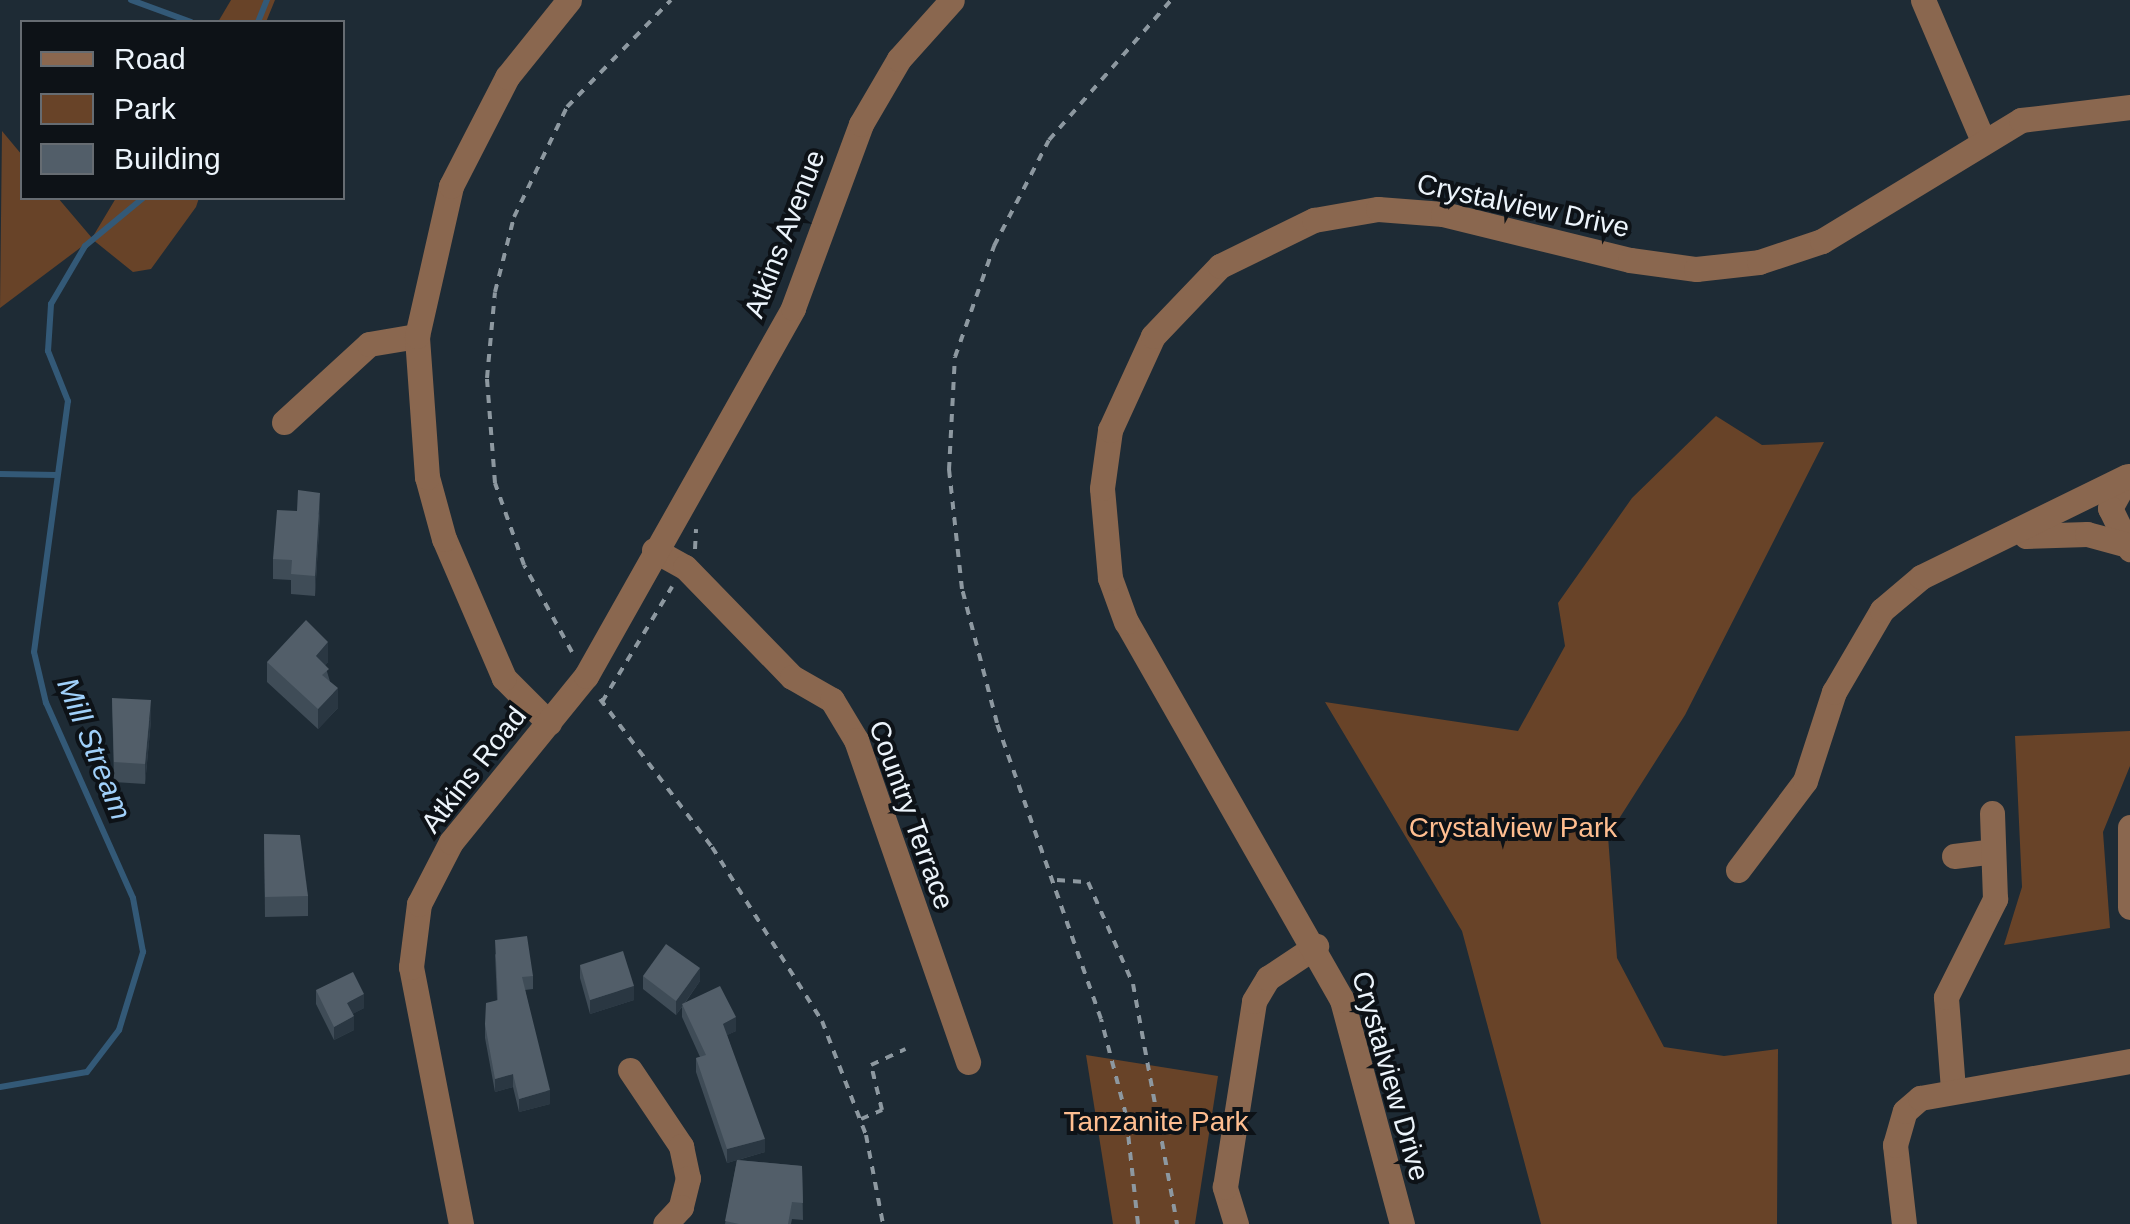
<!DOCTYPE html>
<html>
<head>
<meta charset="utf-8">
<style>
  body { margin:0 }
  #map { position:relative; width:2130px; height:1224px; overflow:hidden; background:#1e2b35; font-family:Arial,sans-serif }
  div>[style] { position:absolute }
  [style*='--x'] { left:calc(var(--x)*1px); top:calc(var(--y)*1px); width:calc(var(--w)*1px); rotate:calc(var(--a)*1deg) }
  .green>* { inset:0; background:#684328 }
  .stream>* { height:6px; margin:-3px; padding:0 3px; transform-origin:3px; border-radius:3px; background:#335977 }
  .path>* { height:4px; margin-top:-2px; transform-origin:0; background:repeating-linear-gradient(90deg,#8d98a0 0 8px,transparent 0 16px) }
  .minor>* { height:25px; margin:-12.5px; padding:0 12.5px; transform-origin:12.5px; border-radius:12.5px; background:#8a674f }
  .wall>* { inset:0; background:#3f4c57 }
  .shaded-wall>* { inset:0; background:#2a3742 }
  .building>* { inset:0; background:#525e69 }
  span { translate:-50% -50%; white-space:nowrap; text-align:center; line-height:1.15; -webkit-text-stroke:8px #0d1217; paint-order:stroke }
  .street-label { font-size:28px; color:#ecf4fb }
  .park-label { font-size:28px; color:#ffbe90 }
  .water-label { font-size:30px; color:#a0d0fa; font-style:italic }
  .legend { position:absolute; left:20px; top:20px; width:325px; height:180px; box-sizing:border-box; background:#0d1217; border:2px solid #666c72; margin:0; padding:12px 18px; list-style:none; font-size:30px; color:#ecf4fb }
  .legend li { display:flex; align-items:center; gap:20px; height:50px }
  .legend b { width:50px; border:2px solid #666c72 }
</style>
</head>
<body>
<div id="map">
  <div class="green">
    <div style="clip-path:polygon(231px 0,275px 0,266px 22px,218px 22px)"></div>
    <div style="clip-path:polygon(2px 131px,22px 155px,22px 198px,58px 198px,92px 238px,116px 198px,199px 198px,196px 207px,151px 269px,133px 272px,92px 239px,0 308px)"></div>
    <div style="clip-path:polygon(1716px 416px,1762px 445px,1824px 442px,1685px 715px,1608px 836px,1617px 958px,1664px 1047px,1724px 1056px,1778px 1049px,1777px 1224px,1541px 1224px,1462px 931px,1325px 702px,1518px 731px,1565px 646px,1558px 603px,1632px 498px)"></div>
    <div style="clip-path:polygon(2130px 731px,2130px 766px,2103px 832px,2110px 928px,2004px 945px,2022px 887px,2015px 736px)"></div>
    <div style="clip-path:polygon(1086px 1055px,1218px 1076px,1195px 1224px,1113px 1224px)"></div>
  </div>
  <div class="stream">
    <div style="--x:131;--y:0;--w:64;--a:20.1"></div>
    <div style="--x:258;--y:22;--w:24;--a:-68"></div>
    <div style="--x:0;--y:474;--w:57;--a:1"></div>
    <div style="--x:0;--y:1087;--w:88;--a:-9.8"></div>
    <div style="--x:87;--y:1072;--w:53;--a:-52.7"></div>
    <div style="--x:119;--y:1030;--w:82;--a:-72.9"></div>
    <div style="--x:143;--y:952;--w:55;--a:-100.5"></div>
    <div style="--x:133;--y:898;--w:214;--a:-114"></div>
    <div style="--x:46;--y:703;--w:52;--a:-103.2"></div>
    <div style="--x:34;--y:652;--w:253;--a:-82.3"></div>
    <div style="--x:68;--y:401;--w:54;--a:-111.8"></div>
    <div style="--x:48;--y:351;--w:47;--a:-86.3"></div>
    <div style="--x:51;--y:304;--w:67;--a:-59.6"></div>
    <div style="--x:85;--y:246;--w:75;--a:-39.6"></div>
  </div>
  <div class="path">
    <div style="--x:695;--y:549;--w:20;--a:-87"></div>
    <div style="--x:572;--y:652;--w:99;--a:-118.9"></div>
    <div style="--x:524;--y:565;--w:87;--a:-109.5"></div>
    <div style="--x:495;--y:483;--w:105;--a:-94.4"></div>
    <div style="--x:487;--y:378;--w:86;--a:-84.7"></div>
    <div style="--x:495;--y:292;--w:77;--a:-75.8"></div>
    <div style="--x:514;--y:217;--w:122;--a:-64.3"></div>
    <div style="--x:567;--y:107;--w:149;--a:-45.8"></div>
    <div style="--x:600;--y:699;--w:186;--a:52.9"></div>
    <div style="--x:712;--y:847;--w:206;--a:57.7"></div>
    <div style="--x:822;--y:1021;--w:122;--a:68.9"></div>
    <div style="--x:866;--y:1135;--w:91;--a:79.2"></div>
    <div style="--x:602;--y:702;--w:135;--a:-58.7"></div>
    <div style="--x:1057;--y:880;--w:31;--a:4"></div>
    <div style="--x:1088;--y:882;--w:111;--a:66.2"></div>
    <div style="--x:1133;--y:984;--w:244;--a:79.6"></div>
    <div style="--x:861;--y:1119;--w:23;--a:-23"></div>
    <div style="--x:882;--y:1110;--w:46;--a:-103.7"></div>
    <div style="--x:871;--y:1065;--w:38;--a:-25"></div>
    <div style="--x:1138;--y:1224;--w:110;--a:-96.3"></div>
    <div style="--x:1126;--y:1115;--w:99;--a:-104.6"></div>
    <div style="--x:1101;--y:1019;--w:314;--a:-109.4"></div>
    <div style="--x:997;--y:723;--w:138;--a:-104.6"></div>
    <div style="--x:962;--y:589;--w:120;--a:-96.2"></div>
    <div style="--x:949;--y:470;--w:113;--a:-87"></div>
    <div style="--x:955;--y:357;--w:118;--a:-70.6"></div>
    <div style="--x:994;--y:246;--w:119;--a:-62.6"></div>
    <div style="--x:1049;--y:140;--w:186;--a:-48.9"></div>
  </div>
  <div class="minor">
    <div style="--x:1923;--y:0;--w:150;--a:66.9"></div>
    <div style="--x:284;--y:422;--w:115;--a:-42.5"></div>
    <div style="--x:369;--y:344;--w:49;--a:-9.5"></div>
    <div style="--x:2128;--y:476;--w:37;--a:119"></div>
    <div style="--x:2110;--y:508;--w:46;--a:64"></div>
    <div style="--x:2026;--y:536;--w:61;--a:-1.9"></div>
    <div style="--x:2087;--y:534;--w:38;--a:15"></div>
    <div style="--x:654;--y:550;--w:35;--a:29"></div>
    <div style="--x:685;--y:567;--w:153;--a:45.8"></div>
    <div style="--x:792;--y:677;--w:46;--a:29.9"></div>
    <div style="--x:832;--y:700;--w:47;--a:59"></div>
    <div style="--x:856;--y:740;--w:341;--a:70.8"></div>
    <div style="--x:549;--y:723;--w:64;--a:-135"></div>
    <div style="--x:504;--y:678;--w:151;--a:-113.3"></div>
    <div style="--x:444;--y:539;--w:64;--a:-105.3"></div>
    <div style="--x:427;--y:477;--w:141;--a:-94.1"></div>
    <div style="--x:417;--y:336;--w:154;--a:-77.2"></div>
    <div style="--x:451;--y:186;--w:123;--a:-62.8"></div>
    <div style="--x:507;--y:77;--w:99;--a:-51.2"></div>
    <div style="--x:2130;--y:827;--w:80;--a:90"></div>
    <div style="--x:1954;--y:856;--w:39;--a:-7"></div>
    <div style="--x:1738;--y:870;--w:111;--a:-53"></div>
    <div style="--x:1805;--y:781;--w:94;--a:-72"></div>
    <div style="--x:1834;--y:692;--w:95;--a:-59.7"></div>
    <div style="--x:1882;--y:610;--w:51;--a:-40.2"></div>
    <div style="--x:1921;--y:577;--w:227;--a:-26.1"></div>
    <div style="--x:630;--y:1070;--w:92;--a:56.1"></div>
    <div style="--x:681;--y:1146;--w:33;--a:78"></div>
    <div style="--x:688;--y:1178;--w:30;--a:104"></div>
    <div style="--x:681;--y:1207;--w:23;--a:133"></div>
    <div style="--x:1953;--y:1089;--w:92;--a:-94.4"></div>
    <div style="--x:1946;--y:997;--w:110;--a:-63.4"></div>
    <div style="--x:1995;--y:899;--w:86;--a:-92"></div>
    <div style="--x:461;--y:1224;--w:262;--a:-101"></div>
    <div style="--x:411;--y:967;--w:64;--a:-82.8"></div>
    <div style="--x:419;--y:904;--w:70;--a:-62.7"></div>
    <div style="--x:451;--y:842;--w:214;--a:-50.9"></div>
    <div style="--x:586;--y:676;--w:422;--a:-60.6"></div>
    <div style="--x:793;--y:308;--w:196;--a:-69.7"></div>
    <div style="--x:861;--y:124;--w:75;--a:-59.7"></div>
    <div style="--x:899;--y:59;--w:79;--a:-48.1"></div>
    <div style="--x:1236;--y:1224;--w:39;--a:-107"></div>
    <div style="--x:1225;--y:1187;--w:188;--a:-81.1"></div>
    <div style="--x:1254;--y:1001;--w:27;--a:-59"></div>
    <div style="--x:1268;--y:978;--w:58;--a:-33.7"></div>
    <div style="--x:1402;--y:1224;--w:232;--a:-105"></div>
    <div style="--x:1342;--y:1000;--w:435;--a:-119.7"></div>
    <div style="--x:1126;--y:622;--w:47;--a:-110"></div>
    <div style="--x:1110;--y:578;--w:90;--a:-95.1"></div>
    <div style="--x:1102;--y:488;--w:59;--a:-82.1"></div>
    <div style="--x:1110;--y:430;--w:103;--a:-65.4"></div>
    <div style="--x:1153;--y:336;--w:97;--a:-46.3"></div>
    <div style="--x:1220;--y:266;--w:105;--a:-26.1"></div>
    <div style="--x:1314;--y:220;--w:65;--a:-9.8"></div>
    <div style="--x:1378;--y:209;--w:65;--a:4.4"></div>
    <div style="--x:1443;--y:214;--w:193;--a:13.8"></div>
    <div style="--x:1630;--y:260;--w:67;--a:7.8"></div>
    <div style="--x:1696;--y:269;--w:63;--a:-6.3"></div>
    <div style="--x:1759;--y:262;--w:66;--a:-18.4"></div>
    <div style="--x:1822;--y:241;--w:233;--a:-31.3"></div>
    <div style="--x:2021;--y:120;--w:110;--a:-6.8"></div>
    <div style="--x:1904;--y:1224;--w:80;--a:-96.5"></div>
    <div style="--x:1895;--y:1145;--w:35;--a:-74"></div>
    <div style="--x:1905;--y:1111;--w:20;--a:-41"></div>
    <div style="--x:1920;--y:1098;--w:213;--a:-10"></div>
  </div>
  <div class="wall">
    <div style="clip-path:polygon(320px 513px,315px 596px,291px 594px,291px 580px,273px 579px,273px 559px)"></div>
    <div style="clip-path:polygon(267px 662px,328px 662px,325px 665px,338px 708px,318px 729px,267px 682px)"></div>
    <div style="clip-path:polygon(112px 698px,151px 720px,145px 784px,114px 782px)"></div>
    <div style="clip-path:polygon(264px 834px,308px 896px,308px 916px,265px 917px)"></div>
    <div style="clip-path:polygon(495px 954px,533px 976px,533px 989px,525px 990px,550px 1104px,519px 1112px,513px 1087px,495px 1092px,485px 1038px,485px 1024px,497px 1000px)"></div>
    <div style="clip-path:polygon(580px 965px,634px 1000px,590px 1014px,580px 978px)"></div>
    <div style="clip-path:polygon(643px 976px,700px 981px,685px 1003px,736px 1031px,727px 1035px,765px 1152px,738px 1160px,802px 1166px,803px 1220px,792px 1219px,791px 1224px,725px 1224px,737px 1160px,727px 1163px,696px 1072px,696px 1058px,700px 1057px,682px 1017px,682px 1007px,676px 1015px,643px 989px)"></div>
    <div style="clip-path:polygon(316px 990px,364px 1008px,352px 1014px,354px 1030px,334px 1040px,316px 1004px)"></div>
  </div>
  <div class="shaded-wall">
    <div style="clip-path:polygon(320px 493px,320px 513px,315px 596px,315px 576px)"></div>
    <div style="clip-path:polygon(328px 642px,328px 662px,316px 676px,316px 656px)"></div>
    <div style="clip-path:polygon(338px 688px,338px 708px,318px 729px,318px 709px)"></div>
    <div style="clip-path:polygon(151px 700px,151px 720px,145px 784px,145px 764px)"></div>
    <div style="clip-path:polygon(700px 968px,700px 981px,676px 1015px,676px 1001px)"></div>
    <div style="clip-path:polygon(634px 986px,634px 1000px,590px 1014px,590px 1000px)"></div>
    <div style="clip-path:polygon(364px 994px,364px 1008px,347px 1017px,347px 1003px)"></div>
    <div style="clip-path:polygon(354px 1016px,354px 1030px,334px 1040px,334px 1027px)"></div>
    <div style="clip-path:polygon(736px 1017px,736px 1031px,723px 1037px,723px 1024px)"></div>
    <div style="clip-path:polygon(513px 1074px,513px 1087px,495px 1092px,495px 1079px)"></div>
    <div style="clip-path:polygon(550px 1090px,550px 1104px,519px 1112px,519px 1099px)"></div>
    <div style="clip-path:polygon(765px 1139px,765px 1152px,727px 1163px,727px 1149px)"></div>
  </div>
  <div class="building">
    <div style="clip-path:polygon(298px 490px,320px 493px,315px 576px,291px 574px,292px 560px,273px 559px,277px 510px,297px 511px)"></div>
    <div style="clip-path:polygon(306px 620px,328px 642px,316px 656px,329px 669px,322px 675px,338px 688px,318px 709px,267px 662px)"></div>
    <div style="clip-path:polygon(112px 698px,151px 700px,145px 764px,114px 762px)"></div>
    <div style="clip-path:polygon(264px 834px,300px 835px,308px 896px,265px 897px)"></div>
    <div style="clip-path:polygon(527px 936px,533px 976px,522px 977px,550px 1090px,519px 1099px,513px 1074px,495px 1079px,485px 1024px,486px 1003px,498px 1000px,495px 940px)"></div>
    <div style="clip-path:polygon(666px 944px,700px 968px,676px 1001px,643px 976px)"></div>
    <div style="clip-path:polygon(623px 951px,634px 986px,590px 1000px,580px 965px)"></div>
    <div style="clip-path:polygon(353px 972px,364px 994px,347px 1003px,354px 1016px,334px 1027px,316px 990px)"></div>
    <div style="clip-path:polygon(720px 986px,736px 1017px,723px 1024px,765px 1139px,727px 1149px,696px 1058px,706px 1055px,682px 1004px)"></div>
    <div style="clip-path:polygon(737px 1160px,802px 1166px,803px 1203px,792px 1202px,788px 1224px,739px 1224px,725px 1221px)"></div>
  </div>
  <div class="street-label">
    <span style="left:1523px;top:206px;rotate:12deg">Crystalview Drive</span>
    <span style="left:785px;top:234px;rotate:-69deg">Atkins Avenue</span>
    <span style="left:474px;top:770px;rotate:-52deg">Atkins Road</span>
    <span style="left:911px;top:815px;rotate:70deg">Country Terrace</span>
    <span style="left:1390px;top:1076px;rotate:74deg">Crystalview Drive</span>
  </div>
  <div class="park-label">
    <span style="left:1513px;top:828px">Crystalview Park</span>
    <span style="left:1156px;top:1122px">Tanzanite Park</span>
  </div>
  <div class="water-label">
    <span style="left:94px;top:749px;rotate:68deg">Mill Stream</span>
  </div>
  <ul class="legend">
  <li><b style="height:12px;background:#8a674f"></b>Road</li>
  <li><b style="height:28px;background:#684328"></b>Park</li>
  <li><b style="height:28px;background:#525e69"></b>Building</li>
  </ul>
</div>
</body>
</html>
